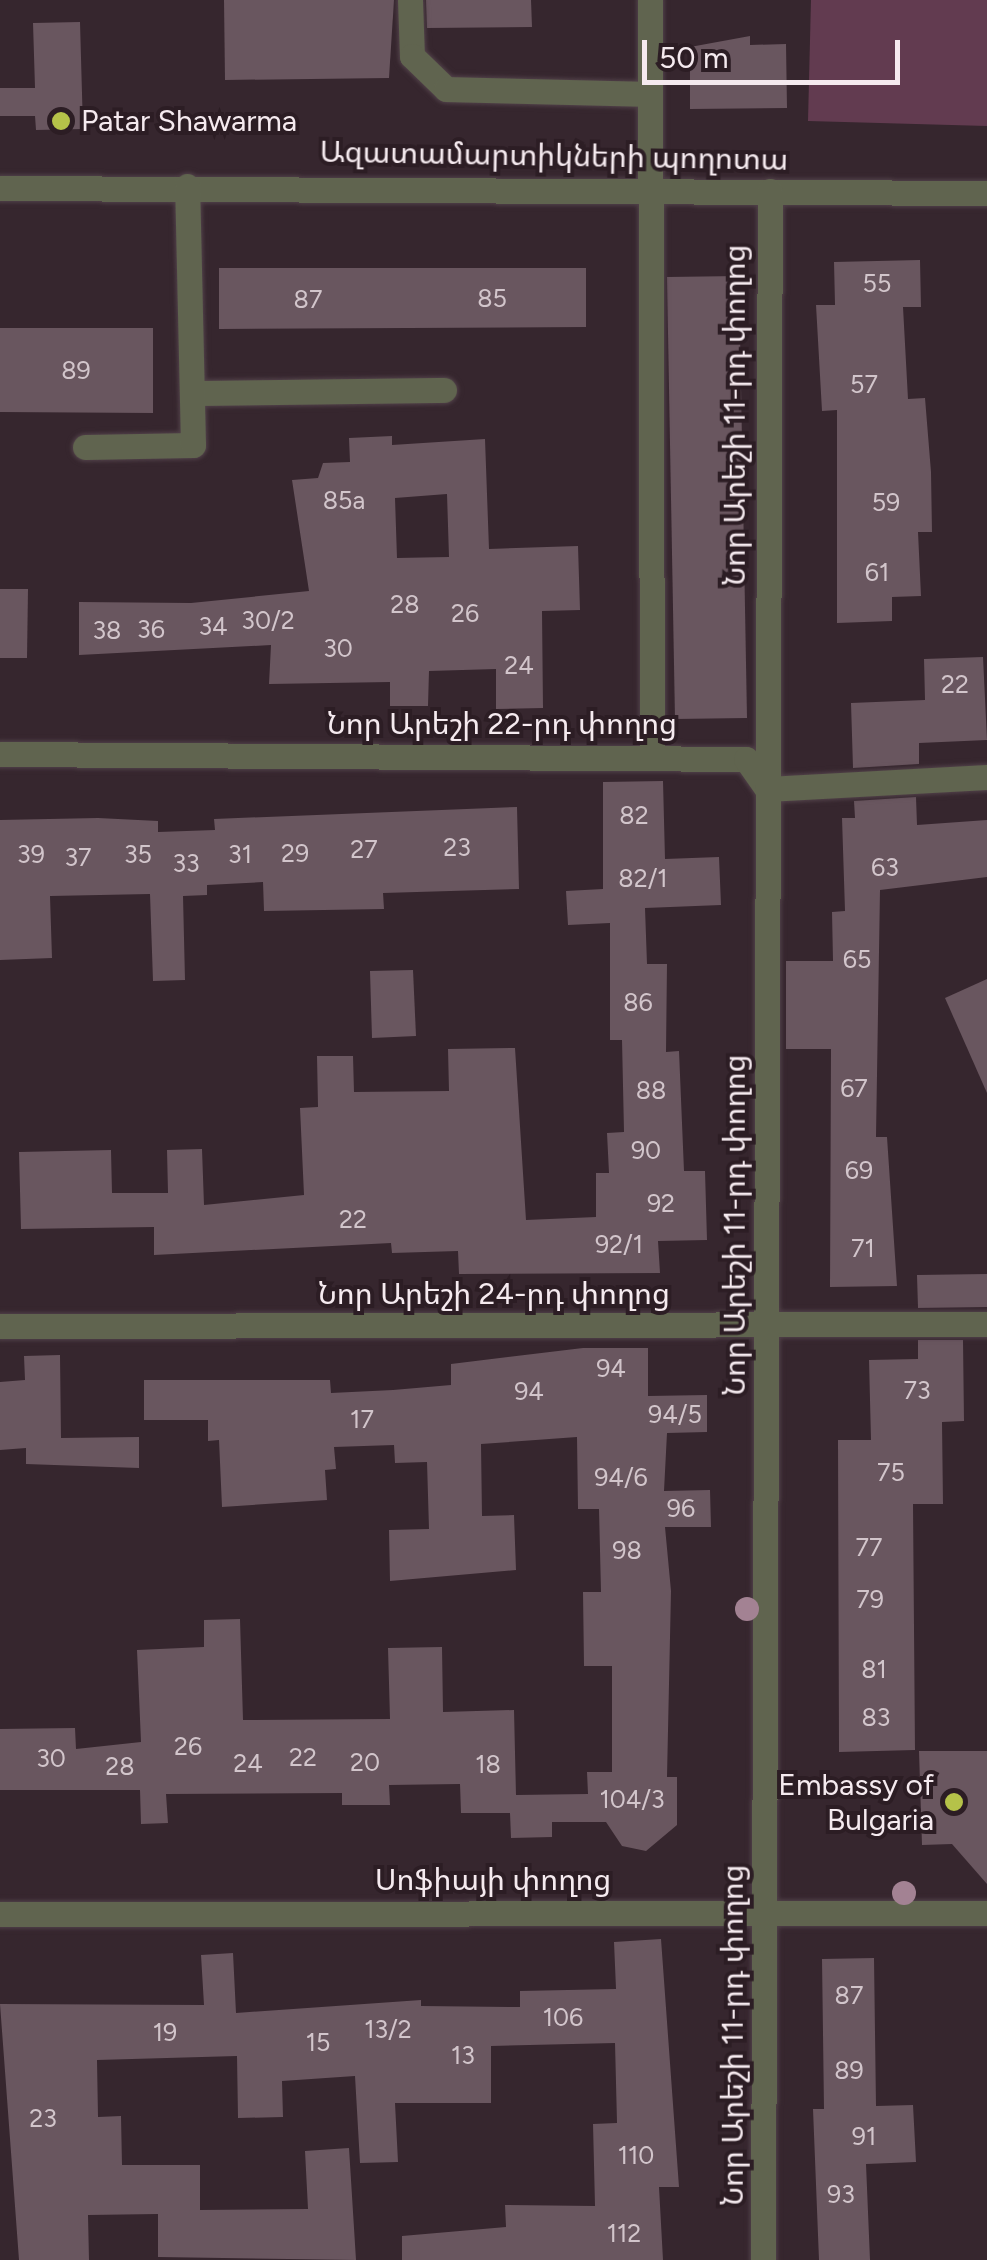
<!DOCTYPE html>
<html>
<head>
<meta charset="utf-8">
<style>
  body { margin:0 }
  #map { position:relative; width:987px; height:2260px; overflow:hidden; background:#36262e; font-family:Figtree,"Noto Sans Armenian",sans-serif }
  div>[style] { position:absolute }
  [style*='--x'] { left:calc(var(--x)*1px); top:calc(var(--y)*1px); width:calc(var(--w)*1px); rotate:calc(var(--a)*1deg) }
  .green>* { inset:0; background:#623b50 }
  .building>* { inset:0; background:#69565f }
  .roads { filter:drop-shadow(0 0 2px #514149) drop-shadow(0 0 2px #514149) }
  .minor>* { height:25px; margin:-12.5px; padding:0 12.5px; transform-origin:12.5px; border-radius:12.5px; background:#60644f }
  .trees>* { width:24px; height:24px; margin:-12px; border-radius:50%; background:#a38293 }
  .dots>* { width:28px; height:28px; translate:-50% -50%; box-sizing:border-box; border:5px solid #2c1d24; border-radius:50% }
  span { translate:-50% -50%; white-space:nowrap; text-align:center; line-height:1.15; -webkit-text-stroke:8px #2c1d24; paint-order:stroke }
  .number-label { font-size:25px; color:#d2c5cb }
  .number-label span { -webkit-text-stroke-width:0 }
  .poi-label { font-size:30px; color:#f5eaef }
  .left { translate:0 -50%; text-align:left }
  .right { translate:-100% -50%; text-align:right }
  .street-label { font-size:30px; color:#f5eaef }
  .scale { position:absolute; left:642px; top:40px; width:258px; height:45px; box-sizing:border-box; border:5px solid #f5eaef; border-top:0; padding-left:12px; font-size:30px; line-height:35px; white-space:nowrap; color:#f5eaef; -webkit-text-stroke:8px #2c1d24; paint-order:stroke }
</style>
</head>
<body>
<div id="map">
  <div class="green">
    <div style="clip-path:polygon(811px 0,987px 0,987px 126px,808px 121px)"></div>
  </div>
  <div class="building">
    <div style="clip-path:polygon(224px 0,394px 0,389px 78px,225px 80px)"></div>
    <div style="clip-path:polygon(426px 0,531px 0,532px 27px,427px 28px)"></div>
    <div style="clip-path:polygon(80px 22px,83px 129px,36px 130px,35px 116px,0 116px,0 88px,35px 88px,33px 23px)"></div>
    <div style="clip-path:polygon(750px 36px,750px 45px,786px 44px,787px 108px,690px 109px,690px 47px)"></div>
    <div style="clip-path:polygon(920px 260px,921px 307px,903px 307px,908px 399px,925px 398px,931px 472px,932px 532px,918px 532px,921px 596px,892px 597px,892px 621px,837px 623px,837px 410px,822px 411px,816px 305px,835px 305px,834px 262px)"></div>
    <div style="clip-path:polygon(219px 268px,586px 268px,586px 327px,219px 329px)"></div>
    <div style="clip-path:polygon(739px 276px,747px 718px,675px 719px,667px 277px)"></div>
    <div style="clip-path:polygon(0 328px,153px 328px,153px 413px,0 412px)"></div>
    <div style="clip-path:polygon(evenodd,392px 436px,392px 445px,485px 439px,489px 549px,578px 546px,580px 610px,542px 611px,543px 708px,496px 709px,496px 669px,429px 671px,428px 706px,390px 706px,390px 682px,269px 684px,271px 645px,79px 655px,79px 602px,191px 603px,309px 591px,292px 480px,318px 478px,323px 463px,350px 462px,349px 438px,392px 436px,447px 494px,449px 557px,397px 558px,395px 498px,447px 494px)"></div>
    <div style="clip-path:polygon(0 589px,28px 589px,27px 658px,0 658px)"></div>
    <div style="clip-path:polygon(983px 657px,987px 740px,919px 743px,919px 764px,853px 768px,851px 703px,925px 700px,924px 659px)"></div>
    <div style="clip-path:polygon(663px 781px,665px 859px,719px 857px,721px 905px,645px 908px,647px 964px,667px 964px,666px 1052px,679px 1051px,684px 1171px,705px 1171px,707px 1240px,658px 1241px,660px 1273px,459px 1274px,458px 1251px,392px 1253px,391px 1243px,154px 1255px,154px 1227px,21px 1229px,19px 1152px,111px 1150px,112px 1193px,168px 1193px,167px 1150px,202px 1149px,204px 1205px,304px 1195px,300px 1108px,318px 1107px,317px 1056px,353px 1056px,354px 1092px,449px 1091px,448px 1049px,515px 1048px,526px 1220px,596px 1217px,596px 1173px,609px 1173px,607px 1133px,624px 1132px,622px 1040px,610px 1040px,610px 923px,568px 925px,566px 891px,603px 889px,603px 782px)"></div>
    <div style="clip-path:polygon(916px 797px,917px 825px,987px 820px,987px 877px,880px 890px,876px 1137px,887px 1137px,897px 1286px,830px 1287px,831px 1049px,786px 1049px,786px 961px,833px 961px,832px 912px,845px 911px,842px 818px,855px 818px,854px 801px)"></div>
    <div style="clip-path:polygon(517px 807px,519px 889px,383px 893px,384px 909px,264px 911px,263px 882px,207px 885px,207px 895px,183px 896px,185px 980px,153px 981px,150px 894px,50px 896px,52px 958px,0 960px,0 820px,98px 818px,158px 821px,158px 832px,215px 830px,214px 819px)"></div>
    <div style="clip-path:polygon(413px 970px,416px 1036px,372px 1038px,370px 971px)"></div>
    <div style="clip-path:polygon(987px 979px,987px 1093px,945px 998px)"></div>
    <div style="clip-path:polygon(987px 1274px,987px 1307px,918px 1308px,917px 1275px)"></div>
    <div style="clip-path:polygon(918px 1340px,963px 1340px,964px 1421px,942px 1422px,943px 1504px,913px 1504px,915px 1750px,839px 1752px,838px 1440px,871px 1440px,869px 1360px,918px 1359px)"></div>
    <div style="clip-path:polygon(583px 1348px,648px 1348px,648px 1396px,707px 1395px,707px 1432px,667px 1433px,664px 1491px,710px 1490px,711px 1527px,665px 1527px,671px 1591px,667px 1777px,677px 1777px,677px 1825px,646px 1851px,622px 1846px,606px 1822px,552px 1822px,552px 1837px,511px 1838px,510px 1813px,461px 1813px,460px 1784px,389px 1785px,390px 1805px,342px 1805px,342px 1793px,166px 1794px,168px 1823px,141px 1824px,140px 1790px,0 1790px,0 1729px,75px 1728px,76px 1749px,141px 1742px,137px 1650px,204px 1647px,204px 1620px,240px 1619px,243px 1720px,390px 1719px,388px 1648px,442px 1647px,443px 1712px,514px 1710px,516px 1795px,588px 1794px,587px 1772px,612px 1772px,612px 1666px,584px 1666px,583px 1592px,601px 1592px,599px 1509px,578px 1509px,577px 1437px,481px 1444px,482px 1516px,514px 1515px,516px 1570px,390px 1581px,389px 1530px,429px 1529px,427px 1462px,395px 1463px,394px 1445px,334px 1447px,336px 1469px,325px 1470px,327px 1500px,222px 1507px,219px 1440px,208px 1441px,208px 1420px,144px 1420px,144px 1380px,330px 1380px,331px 1393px,393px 1390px,451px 1385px,451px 1364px)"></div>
    <div style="clip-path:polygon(60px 1355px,61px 1438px,139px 1437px,139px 1468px,26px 1464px,26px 1448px,0 1450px,0 1382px,25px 1380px,24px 1356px)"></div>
    <div style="clip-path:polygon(919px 1751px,987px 1751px,987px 1884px,952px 1844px,922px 1845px)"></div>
    <div style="clip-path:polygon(661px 1939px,679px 2187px,659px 2187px,663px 2260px,402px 2260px,402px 2236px,506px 2227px,505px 2205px,595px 2206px,593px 2124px,617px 2123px,615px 2043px,491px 2046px,491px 2103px,395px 2103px,398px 2162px,360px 2163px,355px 2076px,282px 2081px,283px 2117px,238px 2118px,237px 2056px,97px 2060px,98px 2117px,121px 2116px,122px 2165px,200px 2165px,200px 2210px,308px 2209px,305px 2151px,349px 2148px,356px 2260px,158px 2257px,158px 2214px,88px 2215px,89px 2260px,19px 2260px,0 2004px,204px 2005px,201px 1955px,233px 1953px,236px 2013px,421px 2000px,421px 2006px,520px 2007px,520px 1991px,616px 1989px,614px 1942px)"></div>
    <div style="clip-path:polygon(874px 1958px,876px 2106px,913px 2105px,916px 2162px,866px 2164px,870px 2260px,819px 2260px,813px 2109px,824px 2109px,822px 1959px)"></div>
  </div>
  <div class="roads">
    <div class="minor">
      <div style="--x:410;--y:0;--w:56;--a:88"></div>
      <div style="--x:412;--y:56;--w:47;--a:44.1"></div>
      <div style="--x:446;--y:89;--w:204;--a:1.4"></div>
      <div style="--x:650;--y:0;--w:757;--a:89.85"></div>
      <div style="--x:0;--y:188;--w:987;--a:0.29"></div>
      <div style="--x:192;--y:393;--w:252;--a:-0.7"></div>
      <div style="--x:85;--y:447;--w:108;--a:-1.1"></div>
      <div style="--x:193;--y:445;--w:259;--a:-91.3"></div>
      <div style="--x:0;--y:754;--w:746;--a:0.38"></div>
      <div style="--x:746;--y:759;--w:37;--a:55"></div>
      <div style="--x:767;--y:789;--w:220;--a:-3.1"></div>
      <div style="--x:0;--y:1326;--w:987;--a:-0.12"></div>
      <div style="--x:0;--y:1914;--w:987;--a:-0.06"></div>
      <div style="--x:763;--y:2260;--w:2069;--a:-89.81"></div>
    </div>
  </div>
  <div class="trees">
    <div style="left:747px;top:1609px"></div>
    <div style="left:904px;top:1893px"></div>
  </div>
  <div class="dots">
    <div style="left:61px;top:121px;background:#b5c249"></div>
    <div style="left:954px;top:1802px;background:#b5c249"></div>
  </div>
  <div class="number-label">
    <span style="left:877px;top:283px">55</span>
    <span style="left:492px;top:298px">85</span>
    <span style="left:308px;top:299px">87</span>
    <span style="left:76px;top:370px">89</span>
    <span style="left:864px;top:384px">57</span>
    <span style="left:344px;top:500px">85a</span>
    <span style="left:886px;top:502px">59</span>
    <span style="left:877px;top:572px">61</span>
    <span style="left:405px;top:604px">28</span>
    <span style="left:465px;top:613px">26</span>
    <span style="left:268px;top:620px">30/2</span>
    <span style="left:213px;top:626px">34</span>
    <span style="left:151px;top:629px">36</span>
    <span style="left:107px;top:630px">38</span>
    <span style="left:338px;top:648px">30</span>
    <span style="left:519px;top:665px">24</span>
    <span style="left:955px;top:684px">22</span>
    <span style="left:634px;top:815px">82</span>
    <span style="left:457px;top:847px">23</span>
    <span style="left:364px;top:849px">27</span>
    <span style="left:295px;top:853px">29</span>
    <span style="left:31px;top:854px">39</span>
    <span style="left:138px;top:854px">35</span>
    <span style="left:240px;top:854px">31</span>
    <span style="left:78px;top:857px">37</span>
    <span style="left:186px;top:863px">33</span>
    <span style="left:885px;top:867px">63</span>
    <span style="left:643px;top:878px">82/1</span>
    <span style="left:857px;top:959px">65</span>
    <span style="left:638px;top:1002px">86</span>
    <span style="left:854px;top:1088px">67</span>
    <span style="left:651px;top:1090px">88</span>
    <span style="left:646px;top:1150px">90</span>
    <span style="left:859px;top:1170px">69</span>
    <span style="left:661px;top:1203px">92</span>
    <span style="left:353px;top:1219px">22</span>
    <span style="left:619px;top:1244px">92/1</span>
    <span style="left:863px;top:1248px">71</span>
    <span style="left:611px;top:1368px">94</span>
    <span style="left:917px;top:1390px">73</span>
    <span style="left:529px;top:1391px">94</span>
    <span style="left:675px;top:1414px">94/5</span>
    <span style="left:362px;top:1419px">17</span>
    <span style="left:891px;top:1472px">75</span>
    <span style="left:621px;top:1477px">94/6</span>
    <span style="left:681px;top:1508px">96</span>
    <span style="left:869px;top:1547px">77</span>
    <span style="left:627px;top:1550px">98</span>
    <span style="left:870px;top:1599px">79</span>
    <span style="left:874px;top:1669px">81</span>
    <span style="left:876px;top:1717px">83</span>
    <span style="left:188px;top:1746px">26</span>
    <span style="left:303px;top:1757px">22</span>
    <span style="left:51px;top:1758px">30</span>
    <span style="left:365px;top:1762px">20</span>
    <span style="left:248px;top:1763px">24</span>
    <span style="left:488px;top:1764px">18</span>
    <span style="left:120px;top:1766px">28</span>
    <span style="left:632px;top:1799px">104/3</span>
    <span style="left:849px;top:1995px">87</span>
    <span style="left:563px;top:2017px">106</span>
    <span style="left:388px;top:2029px">13/2</span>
    <span style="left:165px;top:2032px">19</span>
    <span style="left:318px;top:2042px">15</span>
    <span style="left:463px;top:2055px">13</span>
    <span style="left:849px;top:2070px">89</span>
    <span style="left:43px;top:2118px">23</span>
    <span style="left:864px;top:2136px">91</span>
    <span style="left:636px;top:2155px">110</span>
    <span style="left:841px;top:2194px">93</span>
    <span style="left:624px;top:2233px">112</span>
  </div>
  <div class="poi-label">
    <span class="left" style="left:81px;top:121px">Patar Shawarma</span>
    <span class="right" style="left:934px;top:1802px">Embassy of<br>Bulgaria</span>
  </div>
  <div class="street-label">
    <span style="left:554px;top:156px;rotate:1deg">Ազատամարտիկների պողոտա</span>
    <span style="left:735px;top:415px;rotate:-90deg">Նոր Արեշի 11-րդ փողոց</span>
    <span style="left:502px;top:724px">Նոր Արեշի 22-րդ փողոց</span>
    <span style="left:735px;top:1225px;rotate:-90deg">Նոր Արեշի 11-րդ փողոց</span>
    <span style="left:494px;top:1294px">Նոր Արեշի 24-րդ փողոց</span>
    <span style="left:493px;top:1880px">Սոֆիայի փողոց</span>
    <span style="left:733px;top:2035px;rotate:-90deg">Նոր Արեշի 11-րդ փողոց</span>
  </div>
  <div class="scale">50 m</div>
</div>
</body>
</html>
